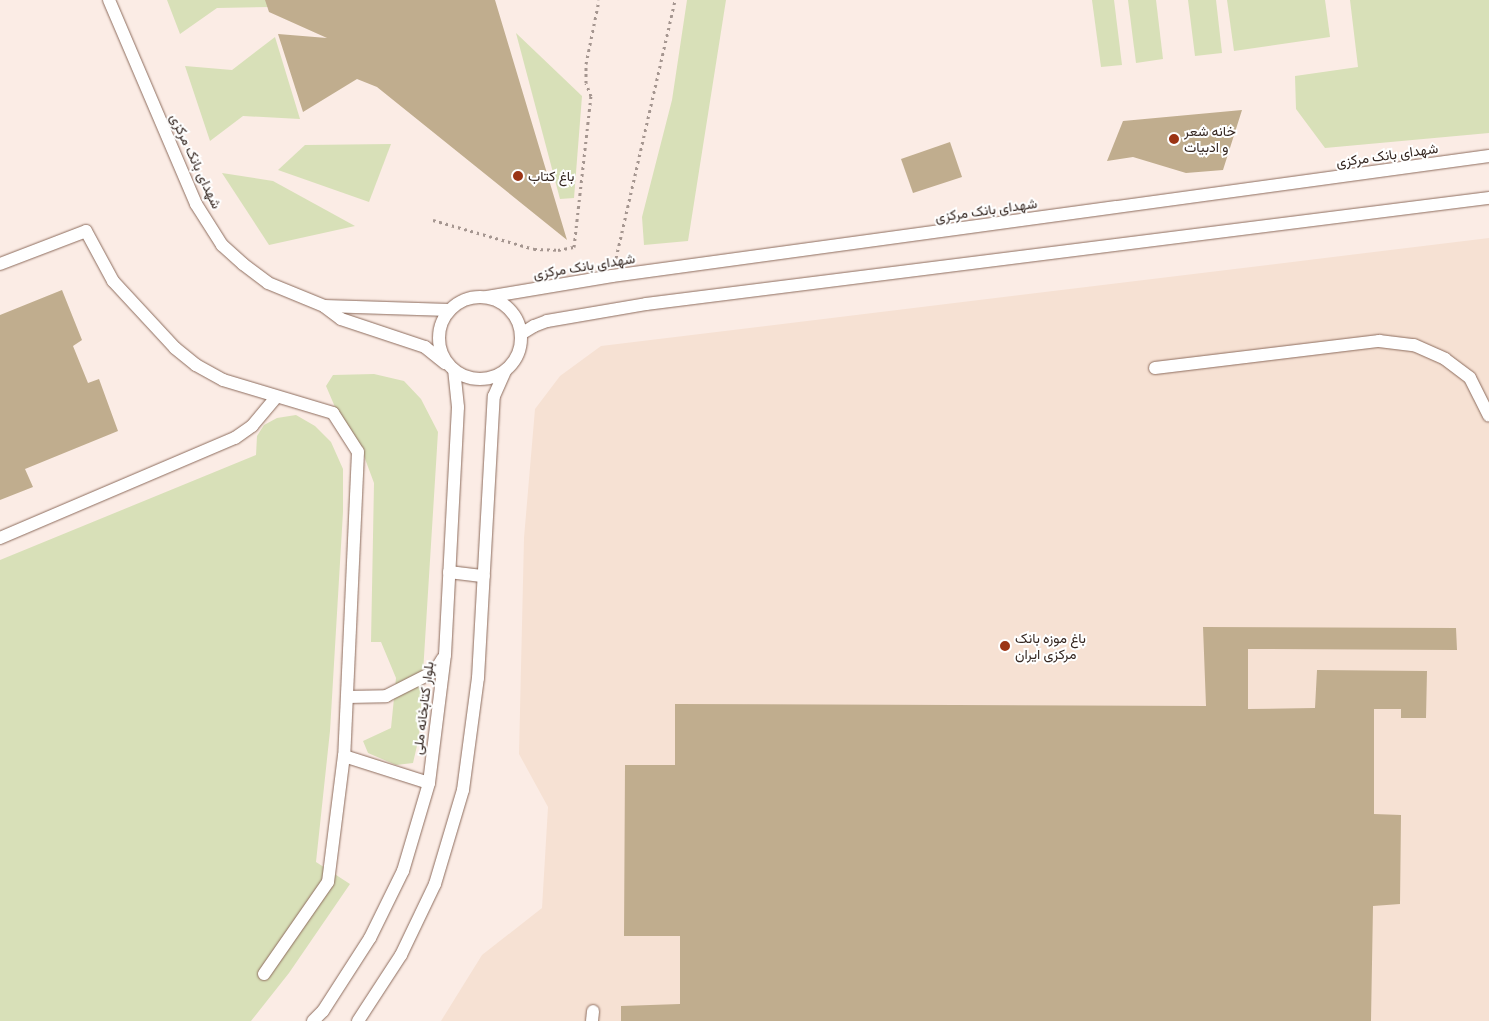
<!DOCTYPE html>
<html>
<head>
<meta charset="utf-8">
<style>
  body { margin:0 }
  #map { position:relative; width:1489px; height:1021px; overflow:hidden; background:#fbece5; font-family:Cabin,Vazirmatn,sans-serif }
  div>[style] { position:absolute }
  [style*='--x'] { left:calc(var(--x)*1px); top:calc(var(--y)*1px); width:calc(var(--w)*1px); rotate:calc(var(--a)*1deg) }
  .commercial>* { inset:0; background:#f6e1d3 }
  .green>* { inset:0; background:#d8e0b8 }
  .building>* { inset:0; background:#c0ad8e }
  .path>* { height:3px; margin-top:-1.5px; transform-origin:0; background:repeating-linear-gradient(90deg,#a59690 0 2.5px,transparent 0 6.5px) }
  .roads { filter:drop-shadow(0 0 1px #8d6c5d) drop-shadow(0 0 1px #8d6c5d) }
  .lane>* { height:12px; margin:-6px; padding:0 6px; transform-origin:6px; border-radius:6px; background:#fff }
  .lane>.ring { margin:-6px; padding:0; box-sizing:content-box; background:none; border:12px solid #fff; border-radius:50% }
  .dots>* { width:14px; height:14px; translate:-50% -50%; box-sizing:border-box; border:2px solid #fff; border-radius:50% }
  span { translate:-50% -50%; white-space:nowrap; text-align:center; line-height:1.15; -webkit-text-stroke:4px #fff; paint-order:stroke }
  .poi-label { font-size:14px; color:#352721 }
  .left { translate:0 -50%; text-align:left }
  .street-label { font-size:14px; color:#352721 }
</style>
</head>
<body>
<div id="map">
  <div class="commercial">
    <div style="clip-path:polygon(1489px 238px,1489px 1021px,441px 1021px,482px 955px,542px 908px,548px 807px,519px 754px,524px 538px,535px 409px,560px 376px,601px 346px)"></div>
  </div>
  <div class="green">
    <div style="clip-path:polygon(167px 0,266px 0,269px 7px,217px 8px,180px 34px)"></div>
    <div style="clip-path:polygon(687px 0,726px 0,688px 241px,644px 245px,642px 217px,672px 100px)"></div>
    <div style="clip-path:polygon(1092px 0,1114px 0,1122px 65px,1101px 67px)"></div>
    <div style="clip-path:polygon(1128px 0,1156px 0,1163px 59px,1136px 63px)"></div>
    <div style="clip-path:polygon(1188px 0,1216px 0,1222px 53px,1195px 56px)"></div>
    <div style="clip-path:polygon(1227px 0,1325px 0,1330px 37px,1234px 51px)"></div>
    <div style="clip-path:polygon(1350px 0,1489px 0,1489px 133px,1325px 148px,1296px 109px,1295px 76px,1358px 67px)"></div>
    <div style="clip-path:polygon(516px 33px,582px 96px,574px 198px,560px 199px)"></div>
    <div style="clip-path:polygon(275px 37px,300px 119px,243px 116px,210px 141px,185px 66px,232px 70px)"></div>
    <div style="clip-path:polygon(391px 144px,369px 202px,278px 170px,305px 145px)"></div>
    <div style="clip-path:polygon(222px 173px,273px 181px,355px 226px,269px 245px)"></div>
    <div style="clip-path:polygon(374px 374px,404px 381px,421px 399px,438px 432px,419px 737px,413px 763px,396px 765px,368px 753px,363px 741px,391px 728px,396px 678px,381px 642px,371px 642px,374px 483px,364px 456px,335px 407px,326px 386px,333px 375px)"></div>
    <div style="clip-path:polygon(296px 415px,315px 426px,331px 442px,343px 469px,343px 512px,330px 731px,316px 862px,350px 884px,289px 973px,251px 1021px,0 1021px,0 560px,256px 455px,257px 436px,264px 425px,277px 418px)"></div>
  </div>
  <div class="building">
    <div style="clip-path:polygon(265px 0,495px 0,567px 240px,377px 87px,357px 79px,303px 112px,278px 34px,327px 38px,269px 12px)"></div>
    <div style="clip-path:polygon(1242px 110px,1223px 170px,1186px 173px,1133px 157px,1107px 161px,1123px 121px)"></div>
    <div style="clip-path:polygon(950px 142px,962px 177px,913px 193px,901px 159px)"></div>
    <div style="clip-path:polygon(62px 290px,82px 340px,73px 346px,88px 383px,99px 379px,118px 431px,25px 469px,33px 487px,0 500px,0 315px)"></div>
    <div style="clip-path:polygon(1203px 627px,1456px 628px,1457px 650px,1248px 649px,1248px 709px,1315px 708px,1317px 670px,1427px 671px,1426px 718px,1401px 718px,1401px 709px,1374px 709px,1374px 814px,1401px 815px,1400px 904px,1373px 906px,1371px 1021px,621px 1021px,621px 1006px,680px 1004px,680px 936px,624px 936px,625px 765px,675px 765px,675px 704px,1206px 706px)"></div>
  </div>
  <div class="path">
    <div style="--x:433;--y:220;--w:105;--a:16"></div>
    <div style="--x:534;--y:249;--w:24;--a:2"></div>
    <div style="--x:558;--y:250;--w:16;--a:-11"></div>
    <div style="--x:574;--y:247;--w:152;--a:-83.6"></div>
    <div style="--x:591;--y:96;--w:14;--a:-111"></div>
    <div style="--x:586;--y:83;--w:19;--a:-90"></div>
    <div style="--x:586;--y:64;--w:65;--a:-78.5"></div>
    <div style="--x:616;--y:258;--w:265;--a:-77.1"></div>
  </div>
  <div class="roads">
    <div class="lane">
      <div style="--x:109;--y:0;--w:222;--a:66.9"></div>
      <div style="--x:196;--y:204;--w:49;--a:57.6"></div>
      <div style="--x:222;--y:245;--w:28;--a:42"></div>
      <div style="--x:243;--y:264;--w:31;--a:37"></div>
      <div style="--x:268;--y:283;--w:61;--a:22.3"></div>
      <div style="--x:324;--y:306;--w:125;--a:1.8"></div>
      <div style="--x:0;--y:264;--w:92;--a:-21"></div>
      <div style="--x:86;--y:231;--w:57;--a:61.6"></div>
      <div style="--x:113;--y:281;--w:91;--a:47.2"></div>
      <div style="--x:175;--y:348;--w:27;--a:39"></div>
      <div style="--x:196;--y:365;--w:31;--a:29"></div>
      <div style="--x:223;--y:380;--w:115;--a:16.7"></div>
      <div style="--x:333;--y:413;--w:46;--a:57.3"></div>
      <div style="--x:358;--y:452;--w:304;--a:92.6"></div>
      <div style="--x:344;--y:756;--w:89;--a:17.6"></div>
      <div class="ring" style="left:439px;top:297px;width:70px;height:70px"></div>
      <div style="--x:487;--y:297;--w:127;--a:-9.5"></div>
      <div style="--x:612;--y:276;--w:885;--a:-7.79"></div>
      <div style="--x:325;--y:307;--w:20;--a:37"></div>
      <div style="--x:341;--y:319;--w:89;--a:18.4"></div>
      <div style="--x:425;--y:347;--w:26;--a:39"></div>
      <div style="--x:521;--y:334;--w:15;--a:-32"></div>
      <div style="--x:534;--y:326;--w:14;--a:-21"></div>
      <div style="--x:547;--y:321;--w:100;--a:-9.7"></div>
      <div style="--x:646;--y:304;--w:850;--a:-7.17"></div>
      <div style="--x:1155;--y:368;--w:226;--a:-6.9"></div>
      <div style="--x:1379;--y:341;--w:35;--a:7"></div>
      <div style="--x:1414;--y:345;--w:34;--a:24"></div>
      <div style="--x:1445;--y:359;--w:31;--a:37"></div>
      <div style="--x:1470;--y:378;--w:42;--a:63.4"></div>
      <div style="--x:0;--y:538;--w:255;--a:-23.1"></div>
      <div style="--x:235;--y:438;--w:21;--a:-35"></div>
      <div style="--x:252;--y:426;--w:38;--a:-50"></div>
      <div style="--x:449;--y:572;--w:35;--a:7"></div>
      <div style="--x:347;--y:697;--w:39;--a:-1"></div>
      <div style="--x:386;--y:696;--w:55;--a:-27"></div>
      <div style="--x:435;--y:671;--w:15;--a:-58"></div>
      <div style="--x:264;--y:974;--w:112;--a:-55.2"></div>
      <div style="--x:328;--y:882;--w:127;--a:-82.8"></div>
      <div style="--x:313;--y:1021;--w:14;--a:-45"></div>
      <div style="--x:323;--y:1011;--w:87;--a:-57.2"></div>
      <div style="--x:370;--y:938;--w:75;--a:-63.8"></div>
      <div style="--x:403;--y:871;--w:92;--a:-73.5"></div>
      <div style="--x:429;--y:783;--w:129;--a:-82.9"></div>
      <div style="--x:445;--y:655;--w:248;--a:-87"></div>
      <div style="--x:458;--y:407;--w:37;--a:-96"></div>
      <div style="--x:358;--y:1021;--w:79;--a:-56.9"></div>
      <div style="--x:401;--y:955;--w:79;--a:-64.4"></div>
      <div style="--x:435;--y:884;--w:98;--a:-73.4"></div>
      <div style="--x:463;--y:790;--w:113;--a:-82.4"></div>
      <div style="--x:478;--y:678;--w:282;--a:-86.8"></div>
      <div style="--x:494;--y:396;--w:27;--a:-66"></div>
      <div style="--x:592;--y:1021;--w:10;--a:-84"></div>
    </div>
  </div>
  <div class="dots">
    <div style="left:1174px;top:139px;background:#9b3414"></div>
    <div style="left:518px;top:176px;background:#9b3414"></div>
    <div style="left:1005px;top:646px;background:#9b3414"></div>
  </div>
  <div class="poi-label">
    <span class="left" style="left:1184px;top:139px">خانه شعر<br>و ادبیات</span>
    <span class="left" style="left:528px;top:176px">باغ کتاب</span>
    <span class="left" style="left:1015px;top:646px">باغ موزه بانک<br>مرکزی ایران</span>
  </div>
  <div class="street-label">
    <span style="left:1387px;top:155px;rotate:-8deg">شهدای بانک مرکزی</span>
    <span style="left:196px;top:161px;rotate:65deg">شهدای بانک مرکزی</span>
    <span style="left:986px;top:210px;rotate:-8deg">شهدای بانک مرکزی</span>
    <span style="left:584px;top:266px;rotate:-9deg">شهدای بانک مرکزی</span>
    <span style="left:423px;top:708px;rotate:-83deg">بلوار کتابخانه ملی</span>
  </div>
</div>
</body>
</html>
